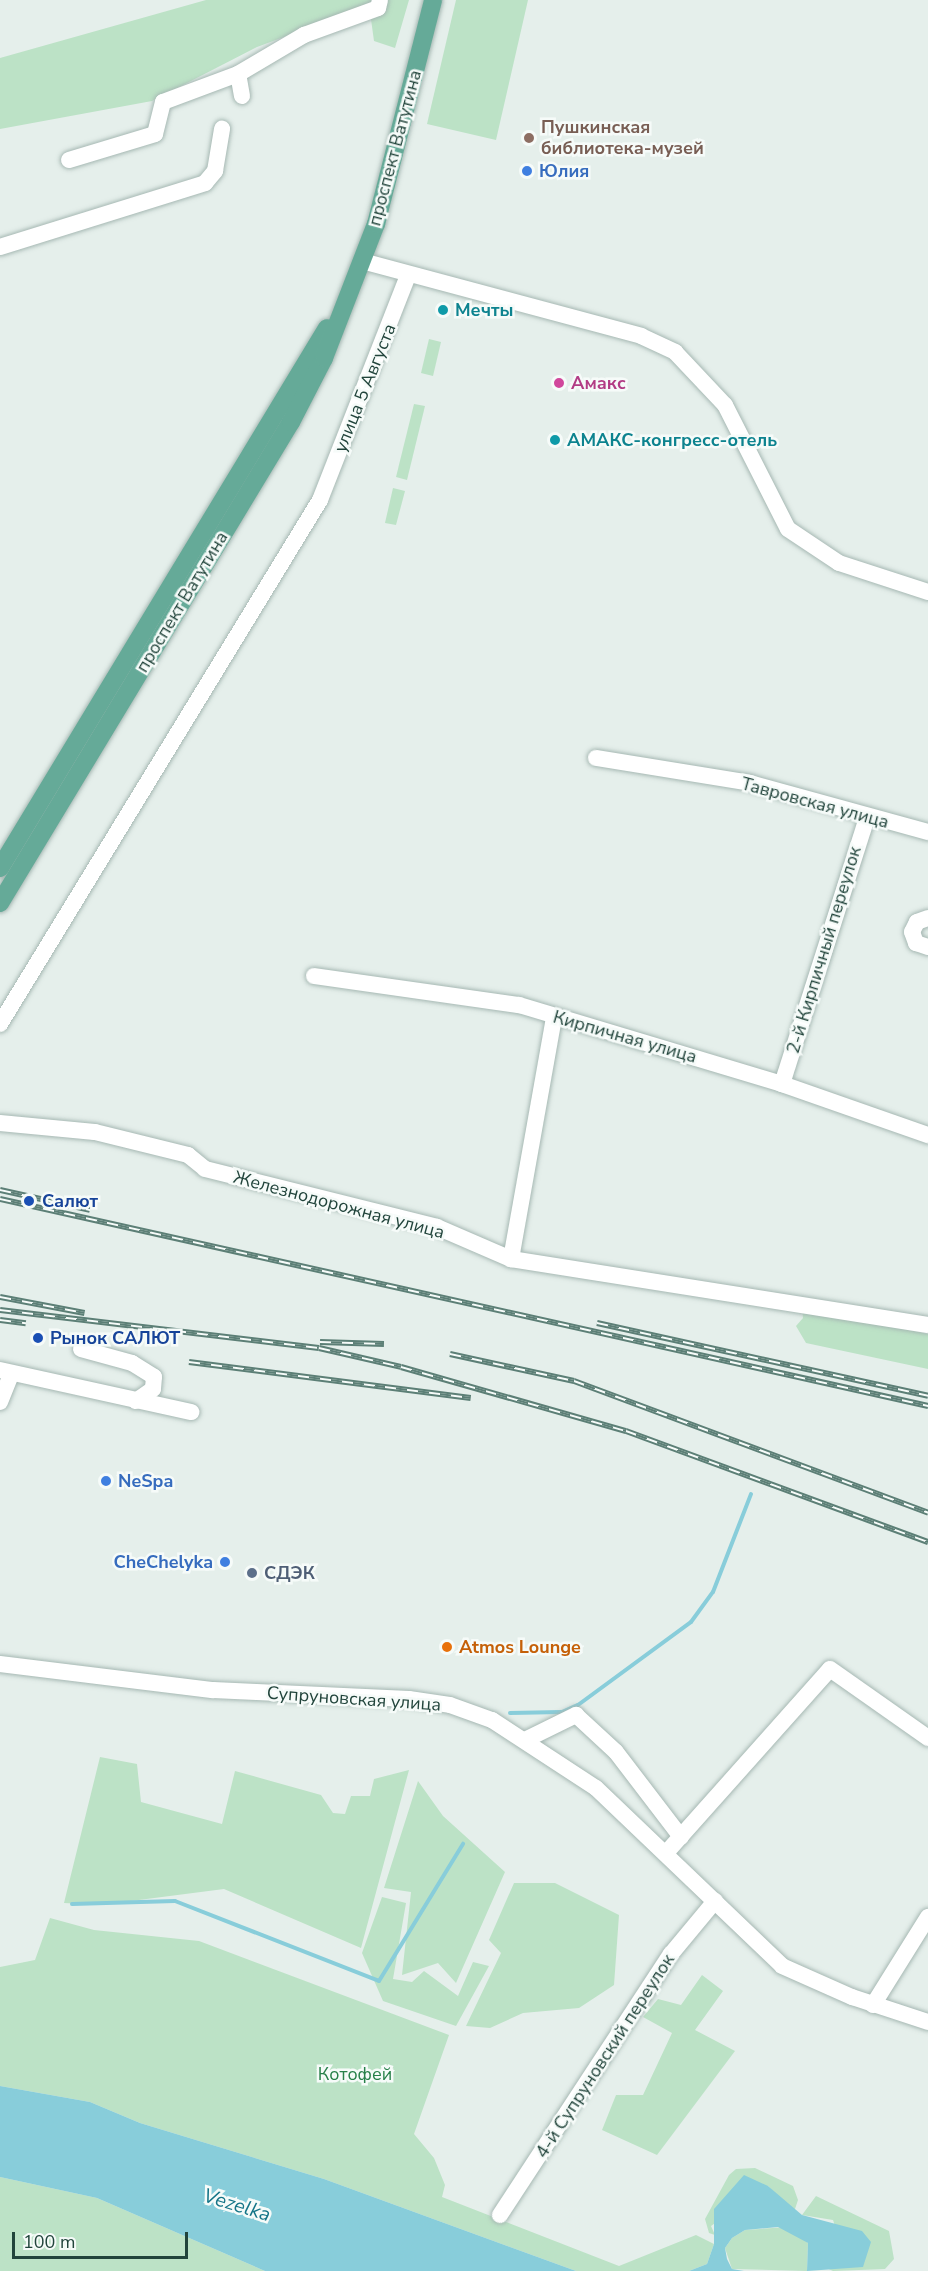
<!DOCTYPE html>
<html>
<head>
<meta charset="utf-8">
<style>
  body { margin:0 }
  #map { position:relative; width:928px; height:2271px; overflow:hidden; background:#e5efeb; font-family:"Nunito Sans",sans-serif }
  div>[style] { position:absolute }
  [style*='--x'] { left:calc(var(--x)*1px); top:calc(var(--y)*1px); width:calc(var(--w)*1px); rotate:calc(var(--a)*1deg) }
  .green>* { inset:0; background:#bce2c6 }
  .water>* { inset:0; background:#88cdda }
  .stream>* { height:4px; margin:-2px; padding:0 2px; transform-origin:2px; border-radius:2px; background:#88cdda }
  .roads { filter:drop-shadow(0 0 2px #a6b8b3) drop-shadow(0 0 2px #a6b8b3) }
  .minor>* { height:16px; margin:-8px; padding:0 8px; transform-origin:8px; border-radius:8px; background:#fff }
  .major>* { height:18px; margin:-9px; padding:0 9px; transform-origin:9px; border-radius:9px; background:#65aa98 }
  .rail>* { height:6px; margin-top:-3px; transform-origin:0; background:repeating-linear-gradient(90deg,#f6fbf9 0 11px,#5c7f76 0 22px); box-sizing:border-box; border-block:2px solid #5c7f76 }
  .dots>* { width:16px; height:16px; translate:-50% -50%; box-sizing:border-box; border:3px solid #f6fbf9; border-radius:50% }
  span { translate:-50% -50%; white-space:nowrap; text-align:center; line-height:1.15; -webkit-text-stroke:5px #f6fbf9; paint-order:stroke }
  .education-label { font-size:18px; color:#785e54; font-weight:700 }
  .left { translate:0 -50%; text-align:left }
  .street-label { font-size:18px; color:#21443b }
  .shop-label { font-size:18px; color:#366cbe; font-weight:700 }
  .right { translate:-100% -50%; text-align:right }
  .culture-label { font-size:18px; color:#0d838f; font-weight:700 }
  .hotel-label { font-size:18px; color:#b23c85; font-weight:700 }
  .transit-label { font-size:18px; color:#164399; font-weight:700 }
  .service-label { font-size:18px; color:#4e5e75; font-weight:700 }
  .food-label { font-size:18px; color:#c56008; font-weight:700 }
  .park-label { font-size:18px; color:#278049 }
  .water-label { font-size:20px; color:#147487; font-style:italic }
  .scale { position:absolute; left:12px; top:2232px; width:176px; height:27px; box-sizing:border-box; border:3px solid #21443b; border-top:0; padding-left:8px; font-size:18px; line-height:21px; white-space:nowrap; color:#21443b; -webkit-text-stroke:4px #f6fbf9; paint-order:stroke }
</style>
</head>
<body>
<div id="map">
  <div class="green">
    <div style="clip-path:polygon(206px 0,409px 0,395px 48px,374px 41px,369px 5px,257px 47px,152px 101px,0 129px,0 58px)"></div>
    <div style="clip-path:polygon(456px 0,528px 0,496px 140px,427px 124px)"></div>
    <div style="clip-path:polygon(429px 339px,441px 342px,433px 376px,421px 373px)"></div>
    <div style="clip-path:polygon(414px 404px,425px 406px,407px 480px,396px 477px)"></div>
    <div style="clip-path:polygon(393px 488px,405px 491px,396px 525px,385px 523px)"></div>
    <div style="clip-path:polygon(802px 1308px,928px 1334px,928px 1369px,806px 1343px,796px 1326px,803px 1318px)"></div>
    <div style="clip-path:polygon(100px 1757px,137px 1764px,141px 1802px,222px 1824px,235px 1771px,321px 1795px,333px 1813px,345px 1814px,351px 1796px,370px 1796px,374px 1779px,409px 1770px,361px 1948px,224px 1889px,100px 1905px,64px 1903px)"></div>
    <div style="clip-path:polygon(418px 1781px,443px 1816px,505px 1872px,456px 1983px,438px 1963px,402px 1975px,411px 1892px,384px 1888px)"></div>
    <div style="clip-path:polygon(514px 1883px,555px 1883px,619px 1915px,614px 1985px,579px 2008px,523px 2013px,490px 2028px,466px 2026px,501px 1953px,489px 1940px)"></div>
    <div style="clip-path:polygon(382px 1897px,406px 1903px,393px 1979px,412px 1982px,424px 1971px,458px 1996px,473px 1962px,489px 1966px,456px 2026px,383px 2001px,362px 1953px)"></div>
    <div style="clip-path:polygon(50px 1918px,94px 1930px,199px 1941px,449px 2035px,414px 2134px,434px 2158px,445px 2185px,442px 2197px,619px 2266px,696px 2235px,714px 2244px,707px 2264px,689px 2271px,576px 2271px,324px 2179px,140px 2123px,90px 2102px,0 2086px,0 1967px,35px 1960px)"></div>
    <div style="clip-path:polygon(702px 1975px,723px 1991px,695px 2030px,735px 2051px,657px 2155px,602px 2130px,616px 2095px,643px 2095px,672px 2033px,643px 2017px,658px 1999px,681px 2005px)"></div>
    <div style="clip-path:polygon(755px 2168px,793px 2186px,798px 2200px,794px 2212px,768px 2186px,711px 2226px,715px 2235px,709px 2233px,705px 2219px,729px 2175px,736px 2169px)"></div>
    <div style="clip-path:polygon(0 2177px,97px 2198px,265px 2271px,0 2271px)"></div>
    <div style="clip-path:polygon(816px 2196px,889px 2231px,894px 2259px,885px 2269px,833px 2271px,822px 2266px,849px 2268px,833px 2220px,802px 2215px)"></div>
    <div style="clip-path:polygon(787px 2227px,808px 2243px,807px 2271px,732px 2269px,725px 2248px,732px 2238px,745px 2230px)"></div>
  </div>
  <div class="water">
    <div style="clip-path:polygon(0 2086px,90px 2102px,140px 2123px,324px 2179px,576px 2271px,265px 2271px,97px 2198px,0 2177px)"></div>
    <div style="clip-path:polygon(744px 2175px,768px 2186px,802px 2215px,862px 2231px,871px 2242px,863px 2267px,807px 2271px,808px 2243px,778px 2227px,745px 2230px,732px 2238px,725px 2248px,727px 2259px,732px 2269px,744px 2271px,689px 2271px,707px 2264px,714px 2244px,714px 2209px)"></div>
  </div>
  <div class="stream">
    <div style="--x:510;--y:1713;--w:52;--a:-1.1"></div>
    <div style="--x:562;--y:1712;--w:17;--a:-24"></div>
    <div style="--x:578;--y:1705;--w:140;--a:-36.3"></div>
    <div style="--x:691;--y:1622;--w:37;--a:-54"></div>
    <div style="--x:713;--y:1592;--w:105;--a:-68.8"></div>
    <div style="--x:72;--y:1904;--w:103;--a:-1.7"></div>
    <div style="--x:175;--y:1901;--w:219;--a:21.4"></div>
    <div style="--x:379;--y:1981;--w:161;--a:-58.5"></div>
  </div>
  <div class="roads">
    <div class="minor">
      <div style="--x:242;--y:96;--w:22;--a:-100"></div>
      <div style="--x:238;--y:74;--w:77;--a:-30.6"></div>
      <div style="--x:304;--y:35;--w:79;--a:-20"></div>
      <div style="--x:378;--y:8;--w:8;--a:-76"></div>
      <div style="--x:69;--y:160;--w:90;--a:-16.8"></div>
      <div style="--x:155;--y:134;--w:33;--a:-76"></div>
      <div style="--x:163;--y:102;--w:80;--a:-20.5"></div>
      <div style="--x:0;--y:247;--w:215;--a:-17.3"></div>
      <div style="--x:205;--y:183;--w:16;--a:-50"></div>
      <div style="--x:215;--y:171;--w:43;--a:-80.5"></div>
      <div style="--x:362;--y:261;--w:289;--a:15"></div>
      <div style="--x:641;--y:336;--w:38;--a:25"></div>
      <div style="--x:675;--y:352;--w:73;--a:46.7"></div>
      <div style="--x:725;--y:405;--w:139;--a:63.1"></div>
      <div style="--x:788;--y:529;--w:61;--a:33.7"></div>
      <div style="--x:839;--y:563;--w:94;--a:18"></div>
      <div style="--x:596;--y:758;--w:156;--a:9.2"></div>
      <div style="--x:750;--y:783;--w:185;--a:15.4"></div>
      <div style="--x:928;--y:918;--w:12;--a:160"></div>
      <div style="--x:917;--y:922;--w:11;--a:117"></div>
      <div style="--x:912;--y:932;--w:12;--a:70"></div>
      <div style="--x:916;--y:943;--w:13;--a:18"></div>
      <div style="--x:314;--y:976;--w:207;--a:8.1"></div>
      <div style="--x:519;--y:1005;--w:275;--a:16.7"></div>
      <div style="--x:782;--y:1084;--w:155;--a:19.3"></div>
      <div style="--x:0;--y:1024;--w:614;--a:-58.59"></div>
      <div style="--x:320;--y:500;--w:242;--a:-68.6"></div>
      <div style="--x:782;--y:1084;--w:280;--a:-72.3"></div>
      <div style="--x:0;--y:1123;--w:95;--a:5.4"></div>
      <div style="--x:95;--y:1132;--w:96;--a:13.9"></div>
      <div style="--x:188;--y:1155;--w:22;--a:39"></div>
      <div style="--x:205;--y:1169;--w:239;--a:14"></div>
      <div style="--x:437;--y:1227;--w:81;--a:23.4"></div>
      <div style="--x:511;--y:1259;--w:422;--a:9"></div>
      <div style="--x:511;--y:1259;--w:246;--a:-79.9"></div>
      <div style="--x:81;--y:1349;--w:53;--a:15.4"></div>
      <div style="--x:132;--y:1363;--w:26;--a:32"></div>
      <div style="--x:154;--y:1377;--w:12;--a:95"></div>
      <div style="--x:153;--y:1389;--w:21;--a:145"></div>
      <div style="--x:0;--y:1370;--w:196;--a:12.4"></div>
      <div style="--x:0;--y:1402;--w:29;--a:-68"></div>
      <div style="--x:0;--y:1664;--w:215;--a:7"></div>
      <div style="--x:213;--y:1690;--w:196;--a:2.6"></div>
      <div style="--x:409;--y:1699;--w:41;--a:8.3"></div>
      <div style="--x:450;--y:1705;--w:45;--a:19.7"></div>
      <div style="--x:492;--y:1720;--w:124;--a:33.2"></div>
      <div style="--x:596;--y:1788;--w:257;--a:43.7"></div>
      <div style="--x:782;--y:1966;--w:77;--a:23.9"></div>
      <div style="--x:852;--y:1997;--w:80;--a:18.2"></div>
      <div style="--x:527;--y:1739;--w:55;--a:-26.1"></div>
      <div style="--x:576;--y:1715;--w:54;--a:42.8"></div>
      <div style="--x:616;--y:1752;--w:107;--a:52.6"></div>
      <div style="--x:666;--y:1853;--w:246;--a:-48.3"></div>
      <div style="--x:830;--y:1669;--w:120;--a:35.1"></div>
      <div style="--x:873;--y:2005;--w:104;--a:-58"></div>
      <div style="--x:500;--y:2215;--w:312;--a:-56.8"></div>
      <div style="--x:671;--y:1954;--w:69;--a:-50.3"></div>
    </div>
    <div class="major">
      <div style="--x:0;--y:868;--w:631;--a:-58.8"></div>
      <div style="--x:0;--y:903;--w:562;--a:-58.83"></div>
      <div style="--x:291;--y:422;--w:72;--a:-62.7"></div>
      <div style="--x:324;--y:358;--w:144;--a:-68.8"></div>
      <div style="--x:376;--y:224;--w:231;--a:-75.7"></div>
    </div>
  </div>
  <div class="rail">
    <div style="--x:0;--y:1190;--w:92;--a:12.5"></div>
    <div style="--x:0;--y:1199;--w:951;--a:12.57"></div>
    <div style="--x:0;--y:1297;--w:86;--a:10.7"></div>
    <div style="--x:0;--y:1310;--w:321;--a:6.8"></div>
    <div style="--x:319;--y:1348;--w:84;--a:13"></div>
    <div style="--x:401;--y:1367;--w:234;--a:15.9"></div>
    <div style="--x:626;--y:1431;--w:322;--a:20.2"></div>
    <div style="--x:0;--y:1320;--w:26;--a:7"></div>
    <div style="--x:597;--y:1323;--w:339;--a:12.4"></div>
    <div style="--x:320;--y:1342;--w:64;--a:1.8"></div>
    <div style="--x:450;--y:1354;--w:127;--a:12.3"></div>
    <div style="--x:574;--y:1381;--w:378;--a:20.4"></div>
    <div style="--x:189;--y:1362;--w:284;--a:7.3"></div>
  </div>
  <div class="dots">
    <div style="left:529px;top:138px;background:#8d6e63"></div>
    <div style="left:527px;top:171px;background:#3f7fe0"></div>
    <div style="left:443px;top:310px;background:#0f9aa8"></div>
    <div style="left:559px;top:383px;background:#d1479c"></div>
    <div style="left:555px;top:440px;background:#0f9aa8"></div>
    <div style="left:29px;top:1201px;background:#1a4fb4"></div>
    <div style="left:38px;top:1338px;background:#1a4fb4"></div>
    <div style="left:106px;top:1481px;background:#3f7fe0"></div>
    <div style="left:225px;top:1562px;background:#3f7fe0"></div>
    <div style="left:252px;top:1573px;background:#5c6f8a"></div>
    <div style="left:447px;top:1647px;background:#e8710a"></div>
  </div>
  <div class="education-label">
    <span class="left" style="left:541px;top:138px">Пушкинская<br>библиотека-музей</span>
  </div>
  <div class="street-label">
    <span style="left:395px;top:148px;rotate:-75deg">проспект Ватутина</span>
    <span style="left:365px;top:388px;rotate:-68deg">улица 5 Августа</span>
    <span style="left:182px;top:602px;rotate:-59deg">проспект Ватутина</span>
    <span style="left:815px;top:803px;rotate:15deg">Тавровская улица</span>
    <span style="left:824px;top:950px;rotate:-73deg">2-й Кирпичный переулок</span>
    <span style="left:625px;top:1037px;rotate:16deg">Кирпичная улица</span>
    <span style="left:339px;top:1205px;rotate:15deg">Железнодорожная улица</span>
    <span style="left:354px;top:1699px;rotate:4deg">Супруновская улица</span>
    <span style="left:605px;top:2056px;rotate:-57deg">4-й Супруновский переулок</span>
  </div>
  <div class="shop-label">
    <span class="left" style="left:539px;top:171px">Юлия</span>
    <span class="left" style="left:118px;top:1481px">NeSpa</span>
    <span class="right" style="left:213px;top:1562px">CheChelyka</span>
  </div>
  <div class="culture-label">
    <span class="left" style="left:455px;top:310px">Мечты</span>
    <span class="left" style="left:567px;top:440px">АМАКС-конгресс-отель</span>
  </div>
  <div class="hotel-label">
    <span class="left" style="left:571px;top:383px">Амакс</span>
  </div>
  <div class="transit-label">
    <span class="left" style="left:42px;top:1201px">Салют</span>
    <span class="left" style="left:50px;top:1338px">Рынок САЛЮТ</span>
  </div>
  <div class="service-label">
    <span class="left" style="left:264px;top:1573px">СДЭК</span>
  </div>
  <div class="food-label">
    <span class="left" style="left:459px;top:1647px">Atmos Lounge</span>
  </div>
  <div class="park-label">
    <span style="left:355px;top:2074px">Котофей</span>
  </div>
  <div class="water-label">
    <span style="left:237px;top:2205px;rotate:17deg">Vezelka</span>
  </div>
  <div class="scale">100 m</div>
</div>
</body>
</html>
